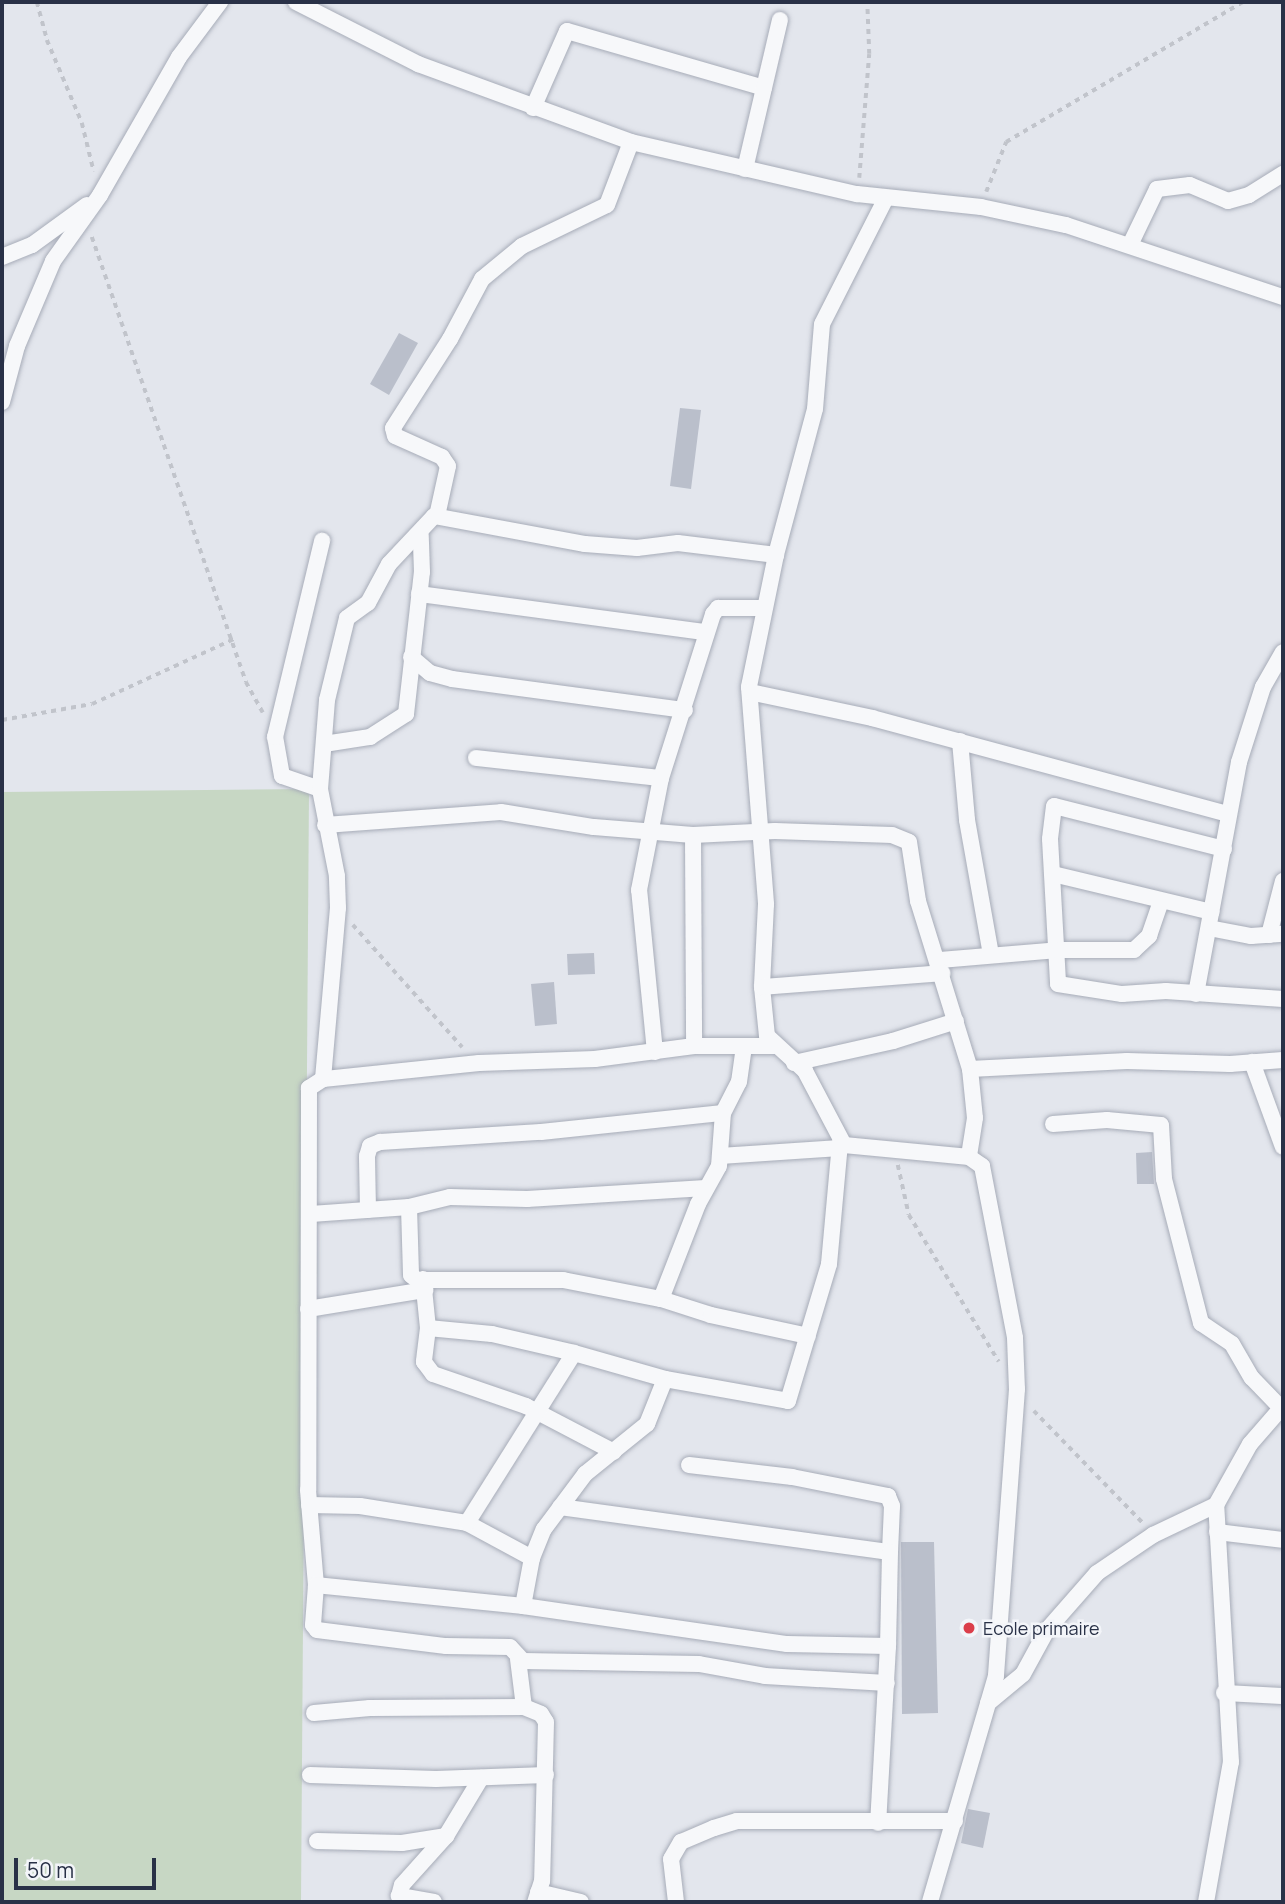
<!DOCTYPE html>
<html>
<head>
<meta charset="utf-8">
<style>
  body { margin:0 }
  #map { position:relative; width:1285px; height:1904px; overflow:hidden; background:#e3e6ed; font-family:Manrope,sans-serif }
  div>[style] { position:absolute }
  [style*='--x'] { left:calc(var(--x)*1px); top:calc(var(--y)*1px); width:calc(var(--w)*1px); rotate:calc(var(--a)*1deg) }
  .green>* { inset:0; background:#c7d7c4 }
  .building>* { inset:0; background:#babfcb }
  .path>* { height:3.5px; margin-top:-1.75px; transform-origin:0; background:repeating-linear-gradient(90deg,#c1c4cb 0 5px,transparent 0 10px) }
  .roads { filter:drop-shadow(0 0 2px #a7acb8) drop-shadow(0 0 2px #a7acb8) }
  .street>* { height:16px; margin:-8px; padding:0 8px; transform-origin:8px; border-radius:8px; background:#f7f8fa }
  .dots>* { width:19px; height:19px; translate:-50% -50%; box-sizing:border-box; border:4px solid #f3f5f9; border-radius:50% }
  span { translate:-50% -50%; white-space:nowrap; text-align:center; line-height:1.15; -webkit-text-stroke:5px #f3f5f9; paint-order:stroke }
  .poi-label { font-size:18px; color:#293147 }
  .left { translate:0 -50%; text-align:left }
  .frame { position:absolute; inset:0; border:4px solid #293147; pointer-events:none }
  .scale { position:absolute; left:14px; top:1858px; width:142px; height:32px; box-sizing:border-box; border:4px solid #293147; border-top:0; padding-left:9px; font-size:21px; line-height:24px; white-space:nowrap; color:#293147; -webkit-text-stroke:5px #f3f5f9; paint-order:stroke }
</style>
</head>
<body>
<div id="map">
  <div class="green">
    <div style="clip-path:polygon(309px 789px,301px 1902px,2px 1902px,2px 792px)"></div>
  </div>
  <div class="building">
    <div style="clip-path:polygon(399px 333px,418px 343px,389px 395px,370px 384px)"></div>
    <div style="clip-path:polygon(680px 408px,701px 410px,691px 489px,670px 486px)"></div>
    <div style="clip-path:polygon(594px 953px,595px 974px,568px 975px,567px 954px)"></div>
    <div style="clip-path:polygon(554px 982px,557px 1024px,535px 1026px,531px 984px)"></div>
    <div style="clip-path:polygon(1152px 1152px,1154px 1184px,1137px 1184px,1136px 1153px)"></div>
    <div style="clip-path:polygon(901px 1542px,934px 1542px,938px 1713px,902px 1714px)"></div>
    <div style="clip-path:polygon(968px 1809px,990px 1813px,983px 1848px,961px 1843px)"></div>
  </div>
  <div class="path">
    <div style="--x:37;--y:2;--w:39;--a:75"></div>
    <div style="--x:47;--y:40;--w:90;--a:67.1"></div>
    <div style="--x:82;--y:123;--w:50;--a:76.2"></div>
    <div style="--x:859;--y:178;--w:124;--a:-85.4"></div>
    <div style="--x:869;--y:54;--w:52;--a:-92.2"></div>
    <div style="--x:986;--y:192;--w:54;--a:-68.2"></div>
    <div style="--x:1006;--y:142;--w:275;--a:-30.6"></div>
    <div style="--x:92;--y:237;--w:471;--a:70.9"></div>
    <div style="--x:246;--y:682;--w:35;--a:61"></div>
    <div style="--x:2;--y:720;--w:91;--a:-10.1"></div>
    <div style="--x:92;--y:704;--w:156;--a:-24.6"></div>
    <div style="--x:353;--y:925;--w:164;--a:48.2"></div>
    <div style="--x:898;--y:1165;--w:51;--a:77.6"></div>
    <div style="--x:909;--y:1215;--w:172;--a:58.5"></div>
    <div style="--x:1034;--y:1411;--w:156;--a:45.8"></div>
  </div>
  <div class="roads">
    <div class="street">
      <div style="--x:296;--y:2;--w:137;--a:26.9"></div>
      <div style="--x:418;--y:64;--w:227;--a:20.1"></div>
      <div style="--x:631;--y:142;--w:232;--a:13"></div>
      <div style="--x:857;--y:194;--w:125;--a:6"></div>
      <div style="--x:981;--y:207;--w:87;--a:12"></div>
      <div style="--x:1066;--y:225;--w:229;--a:18.4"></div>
      <div style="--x:533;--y:108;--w:84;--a:-66.2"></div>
      <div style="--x:567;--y:31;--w:205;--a:16.1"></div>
      <div style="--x:745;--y:169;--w:153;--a:-76.8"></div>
      <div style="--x:886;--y:198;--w:141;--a:116.9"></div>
      <div style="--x:822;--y:324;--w:85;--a:94.7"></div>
      <div style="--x:815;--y:409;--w:151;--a:105"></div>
      <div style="--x:776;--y:555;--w:135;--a:101.6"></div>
      <div style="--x:749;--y:687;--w:218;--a:85.5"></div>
      <div style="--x:766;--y:904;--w:83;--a:92.8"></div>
      <div style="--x:762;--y:987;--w:49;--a:84.2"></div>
      <div style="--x:767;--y:1036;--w:52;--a:42.6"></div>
      <div style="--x:805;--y:1071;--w:84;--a:62.2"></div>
      <div style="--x:844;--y:1145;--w:126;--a:5.5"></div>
      <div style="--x:969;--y:1157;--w:16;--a:35"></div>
      <div style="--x:982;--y:1166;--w:175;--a:79.1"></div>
      <div style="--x:1015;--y:1338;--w:51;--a:87.8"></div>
      <div style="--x:1017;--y:1389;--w:288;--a:94.2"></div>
      <div style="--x:996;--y:1676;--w:235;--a:106.3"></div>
      <div style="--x:1130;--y:245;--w:62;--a:-64.3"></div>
      <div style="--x:1157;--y:189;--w:33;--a:-7"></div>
      <div style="--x:1190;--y:185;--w:41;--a:22.8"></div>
      <div style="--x:1228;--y:201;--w:22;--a:-16"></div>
      <div style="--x:1249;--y:195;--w:40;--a:-32"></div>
      <div style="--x:2;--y:257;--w:32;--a:-22"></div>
      <div style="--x:32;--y:245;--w:68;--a:-36"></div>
      <div style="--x:2;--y:402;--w:58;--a:-75"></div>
      <div style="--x:17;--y:346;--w:92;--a:-67"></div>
      <div style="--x:53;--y:261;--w:81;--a:-54.5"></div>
      <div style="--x:100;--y:195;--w:159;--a:-60.2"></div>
      <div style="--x:179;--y:57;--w:69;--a:-53.3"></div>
      <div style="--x:437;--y:516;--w:51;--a:-77.6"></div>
      <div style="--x:448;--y:466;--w:11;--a:-124"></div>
      <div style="--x:442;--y:457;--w:51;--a:-155.9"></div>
      <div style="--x:395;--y:436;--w:8;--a:-104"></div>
      <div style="--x:393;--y:428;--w:106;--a:-57.4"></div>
      <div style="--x:450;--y:339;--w:68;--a:-61.9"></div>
      <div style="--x:482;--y:279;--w:52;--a:-39.5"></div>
      <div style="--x:522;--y:246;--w:94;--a:-25.8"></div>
      <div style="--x:607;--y:205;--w:67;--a:-69.1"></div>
      <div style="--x:419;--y:594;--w:287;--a:7.6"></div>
      <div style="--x:411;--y:657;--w:25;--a:40"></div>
      <div style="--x:430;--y:673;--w:23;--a:15"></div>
      <div style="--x:452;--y:679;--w:235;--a:7.6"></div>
      <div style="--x:750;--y:692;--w:125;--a:12"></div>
      <div style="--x:872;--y:718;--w:368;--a:15.1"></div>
      <div style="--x:960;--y:741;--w:79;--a:84.9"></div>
      <div style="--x:967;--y:820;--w:137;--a:79.9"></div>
      <div style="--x:324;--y:744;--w:47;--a:-8.7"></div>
      <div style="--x:370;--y:737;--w:43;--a:-32.6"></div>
      <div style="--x:406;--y:714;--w:143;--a:-83.6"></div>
      <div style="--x:422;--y:572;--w:37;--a:-92"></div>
      <div style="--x:476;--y:758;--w:186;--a:6.2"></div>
      <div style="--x:320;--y:789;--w:40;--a:-161.1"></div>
      <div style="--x:282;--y:776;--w:40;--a:-100"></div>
      <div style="--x:275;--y:737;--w:202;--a:-76.5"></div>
      <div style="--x:325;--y:825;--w:176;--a:-4.2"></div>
      <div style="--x:501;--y:812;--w:94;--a:9.2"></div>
      <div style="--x:594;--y:827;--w:99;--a:4.6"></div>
      <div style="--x:693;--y:835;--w:211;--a:89.7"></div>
      <div style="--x:693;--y:835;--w:82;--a:-2.8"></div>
      <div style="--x:775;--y:831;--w:117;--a:2"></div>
      <div style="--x:892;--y:835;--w:18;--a:22"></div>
      <div style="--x:909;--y:842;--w:60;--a:81.3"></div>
      <div style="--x:918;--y:901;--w:176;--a:72.8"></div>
      <div style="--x:970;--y:1069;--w:49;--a:84.2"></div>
      <div style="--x:975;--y:1118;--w:39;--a:99"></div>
      <div style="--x:1224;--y:849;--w:175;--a:-165.8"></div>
      <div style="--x:1054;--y:806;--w:33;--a:97"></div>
      <div style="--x:1050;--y:839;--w:145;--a:86.8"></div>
      <div style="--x:1058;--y:984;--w:65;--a:8.9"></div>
      <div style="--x:1122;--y:994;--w:44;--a:-3.9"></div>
      <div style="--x:1166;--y:991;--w:117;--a:3.9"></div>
      <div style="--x:1053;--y:874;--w:163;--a:13.5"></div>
      <div style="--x:1209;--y:928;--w:43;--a:10.8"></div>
      <div style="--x:1251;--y:936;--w:32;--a:-4"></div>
      <div style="--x:1269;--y:935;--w:56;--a:-75.5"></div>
      <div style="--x:940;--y:960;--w:118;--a:-4.8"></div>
      <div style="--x:1058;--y:950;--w:76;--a:0"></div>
      <div style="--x:1134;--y:950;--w:21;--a:-43"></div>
      <div style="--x:1149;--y:936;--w:37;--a:-71"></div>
      <div style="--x:762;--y:987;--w:181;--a:-4.4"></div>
      <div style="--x:1196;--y:994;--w:236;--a:-79.5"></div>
      <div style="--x:1239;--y:762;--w:79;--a:-72.3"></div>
      <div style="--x:1263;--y:687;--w:40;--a:-60.3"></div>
      <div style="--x:774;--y:1046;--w:80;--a:180"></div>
      <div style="--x:694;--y:1046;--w:100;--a:172.5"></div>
      <div style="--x:595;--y:1059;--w:116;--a:178"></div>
      <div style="--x:479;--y:1063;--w:157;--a:174.1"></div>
      <div style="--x:323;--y:1079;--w:172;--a:-85"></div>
      <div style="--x:338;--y:908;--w:32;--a:-92"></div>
      <div style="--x:337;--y:876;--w:89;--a:-101.1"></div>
      <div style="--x:320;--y:789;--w:89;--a:-85.5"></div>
      <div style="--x:327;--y:700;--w:84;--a:-76.3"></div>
      <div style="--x:347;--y:618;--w:26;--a:-36"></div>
      <div style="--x:368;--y:603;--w:44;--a:-61.7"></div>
      <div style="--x:389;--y:564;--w:66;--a:-46.8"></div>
      <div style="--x:434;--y:516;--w:154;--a:10.5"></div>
      <div style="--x:585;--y:544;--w:52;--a:4.4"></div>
      <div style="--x:637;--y:548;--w:41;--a:-7"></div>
      <div style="--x:678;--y:543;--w:99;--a:7"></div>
      <div style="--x:655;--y:1052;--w:163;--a:-95.6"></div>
      <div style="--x:639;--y:890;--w:114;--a:-78.9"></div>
      <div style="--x:661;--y:778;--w:172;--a:-72.4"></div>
      <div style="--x:713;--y:614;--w:8;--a:-50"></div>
      <div style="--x:718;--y:608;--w:46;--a:0"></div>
      <div style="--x:1252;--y:1062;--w:90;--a:70"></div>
      <div style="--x:794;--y:1063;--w:101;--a:-12.5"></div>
      <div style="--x:893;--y:1041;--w:66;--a:-17.6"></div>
      <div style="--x:970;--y:1069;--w:157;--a:-2.9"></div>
      <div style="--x:1127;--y:1061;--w:103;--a:1.7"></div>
      <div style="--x:1230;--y:1064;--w:53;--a:-4.3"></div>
      <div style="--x:323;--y:1079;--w:17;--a:147"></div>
      <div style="--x:309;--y:1088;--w:402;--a:90.1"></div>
      <div style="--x:308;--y:1490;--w:95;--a:85.2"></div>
      <div style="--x:316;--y:1585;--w:40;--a:94.3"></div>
      <div style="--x:313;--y:1625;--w:6;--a:51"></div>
      <div style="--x:317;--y:1630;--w:130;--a:7.1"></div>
      <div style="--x:446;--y:1646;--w:64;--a:0.9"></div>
      <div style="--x:510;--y:1647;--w:19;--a:47"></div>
      <div style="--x:523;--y:1661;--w:176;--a:1"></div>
      <div style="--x:699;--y:1664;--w:67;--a:10.3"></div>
      <div style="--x:765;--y:1676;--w:122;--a:3.3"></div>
      <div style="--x:1053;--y:1124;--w:54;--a:-4.2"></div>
      <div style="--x:1107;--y:1120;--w:54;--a:5.3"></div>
      <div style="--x:1161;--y:1125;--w:54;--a:86.8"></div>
      <div style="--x:1164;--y:1179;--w:149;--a:75.6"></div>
      <div style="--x:1201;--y:1323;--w:37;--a:34"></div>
      <div style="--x:1232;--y:1344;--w:39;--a:60"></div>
      <div style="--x:1252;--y:1378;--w:42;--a:46"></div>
      <div style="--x:720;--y:1156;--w:120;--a:-3.8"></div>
      <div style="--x:409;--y:1207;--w:42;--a:-13.7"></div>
      <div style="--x:450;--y:1197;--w:77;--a:1.5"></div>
      <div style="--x:527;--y:1199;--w:179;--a:-3.5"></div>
      <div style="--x:368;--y:1210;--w:54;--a:-91.1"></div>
      <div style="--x:367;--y:1156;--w:10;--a:-73"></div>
      <div style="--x:370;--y:1146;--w:11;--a:-22"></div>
      <div style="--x:380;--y:1142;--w:161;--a:-3.6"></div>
      <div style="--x:541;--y:1132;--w:183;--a:-6"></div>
      <div style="--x:311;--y:1214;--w:98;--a:-4.1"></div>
      <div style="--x:409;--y:1207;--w:68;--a:88.3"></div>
      <div style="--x:411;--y:1275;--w:8;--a:40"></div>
      <div style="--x:417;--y:1280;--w:146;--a:0"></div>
      <div style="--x:563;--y:1280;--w:100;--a:11"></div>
      <div style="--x:661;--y:1299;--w:102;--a:-68.7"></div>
      <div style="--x:698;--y:1204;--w:43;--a:-61.1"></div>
      <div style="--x:719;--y:1166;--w:53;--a:-85.7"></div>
      <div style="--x:723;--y:1113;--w:35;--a:-63"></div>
      <div style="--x:739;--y:1082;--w:36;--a:-82"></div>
      <div style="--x:423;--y:1279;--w:49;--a:84.2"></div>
      <div style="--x:428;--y:1328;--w:34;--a:97"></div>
      <div style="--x:424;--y:1362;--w:15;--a:53"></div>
      <div style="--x:433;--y:1374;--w:98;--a:19"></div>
      <div style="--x:526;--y:1406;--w:99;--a:27.6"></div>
      <div style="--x:661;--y:1299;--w:52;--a:17.7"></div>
      <div style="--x:711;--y:1315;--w:99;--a:12.2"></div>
      <div style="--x:308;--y:1309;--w:119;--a:-9.2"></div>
      <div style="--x:428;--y:1328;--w:64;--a:5.4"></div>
      <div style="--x:492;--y:1334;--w:84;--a:13"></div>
      <div style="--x:689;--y:1465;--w:104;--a:6.6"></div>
      <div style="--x:792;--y:1477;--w:98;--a:11.2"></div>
      <div style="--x:888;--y:1496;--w:11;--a:68"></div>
      <div style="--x:892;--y:1506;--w:46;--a:92.5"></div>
      <div style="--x:309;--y:1505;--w:51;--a:1.1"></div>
      <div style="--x:360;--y:1506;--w:108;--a:9"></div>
      <div style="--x:467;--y:1523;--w:74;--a:28.3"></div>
      <div style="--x:560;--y:1507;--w:333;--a:7.8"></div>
      <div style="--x:890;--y:1552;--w:94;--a:91.2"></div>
      <div style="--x:467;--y:1523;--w:201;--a:-57.8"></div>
      <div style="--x:574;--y:1353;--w:95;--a:15.9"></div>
      <div style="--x:665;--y:1379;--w:125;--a:10.1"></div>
      <div style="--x:788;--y:1401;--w:143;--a:-73.3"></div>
      <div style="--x:829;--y:1264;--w:122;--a:-84.8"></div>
      <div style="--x:1217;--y:1532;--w:66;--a:6.9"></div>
      <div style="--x:316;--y:1585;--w:208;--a:5.8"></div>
      <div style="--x:523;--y:1606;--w:267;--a:8.2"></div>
      <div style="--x:787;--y:1644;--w:101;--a:1.1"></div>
      <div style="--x:888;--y:1646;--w:177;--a:93.2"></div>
      <div style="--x:523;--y:1606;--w:49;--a:-79.4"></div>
      <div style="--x:532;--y:1558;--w:31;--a:-68"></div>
      <div style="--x:544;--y:1529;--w:69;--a:-53.3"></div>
      <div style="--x:585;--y:1474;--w:80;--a:-38.9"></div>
      <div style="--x:647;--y:1424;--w:48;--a:-68.2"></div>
      <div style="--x:518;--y:1659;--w:48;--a:82.9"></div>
      <div style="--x:524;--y:1707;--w:18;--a:22"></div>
      <div style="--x:541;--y:1714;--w:9;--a:58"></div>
      <div style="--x:546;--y:1722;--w:159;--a:91.4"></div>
      <div style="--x:542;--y:1881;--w:22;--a:108"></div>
      <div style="--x:1224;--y:1693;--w:59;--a:2.9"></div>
      <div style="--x:988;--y:1703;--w:45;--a:-39.6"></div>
      <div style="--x:1023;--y:1674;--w:50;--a:-61.4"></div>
      <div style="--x:1047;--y:1630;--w:76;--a:-48.7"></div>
      <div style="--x:1097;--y:1573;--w:68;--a:-34.2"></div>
      <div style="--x:1153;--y:1535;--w:70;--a:-25.5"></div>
      <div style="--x:1216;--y:1505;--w:70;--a:-60.9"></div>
      <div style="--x:1250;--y:1444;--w:50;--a:-49"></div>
      <div style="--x:314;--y:1713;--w:56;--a:-5.1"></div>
      <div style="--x:370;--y:1708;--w:154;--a:-0.4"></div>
      <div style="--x:310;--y:1775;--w:126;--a:1.8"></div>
      <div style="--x:436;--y:1779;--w:110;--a:-2.1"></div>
      <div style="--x:317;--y:1841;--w:85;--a:1.3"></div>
      <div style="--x:402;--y:1843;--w:45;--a:-9"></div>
      <div style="--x:538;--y:1892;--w:44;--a:13.1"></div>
      <div style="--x:434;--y:1902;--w:36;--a:-170"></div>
      <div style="--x:399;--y:1896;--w:11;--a:-75"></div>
      <div style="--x:402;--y:1885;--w:66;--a:-48.1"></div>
      <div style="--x:446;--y:1836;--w:68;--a:-58.9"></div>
      <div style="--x:676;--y:1902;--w:43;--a:-96.6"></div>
      <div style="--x:671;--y:1859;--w:20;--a:-60"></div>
      <div style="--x:681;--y:1842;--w:36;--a:-23"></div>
      <div style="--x:714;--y:1828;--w:24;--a:-17"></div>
      <div style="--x:737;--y:1821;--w:218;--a:0"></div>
      <div style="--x:1206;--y:1902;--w:142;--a:-79.9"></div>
      <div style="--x:1231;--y:1762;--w:257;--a:-93.3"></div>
    </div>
  </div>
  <div class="dots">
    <div style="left:969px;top:1628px;background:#db3e4a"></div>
  </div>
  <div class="poi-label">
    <span class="left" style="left:983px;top:1628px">Ecole primaire</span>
  </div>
  <div class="frame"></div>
  <div class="scale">50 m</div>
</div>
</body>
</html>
